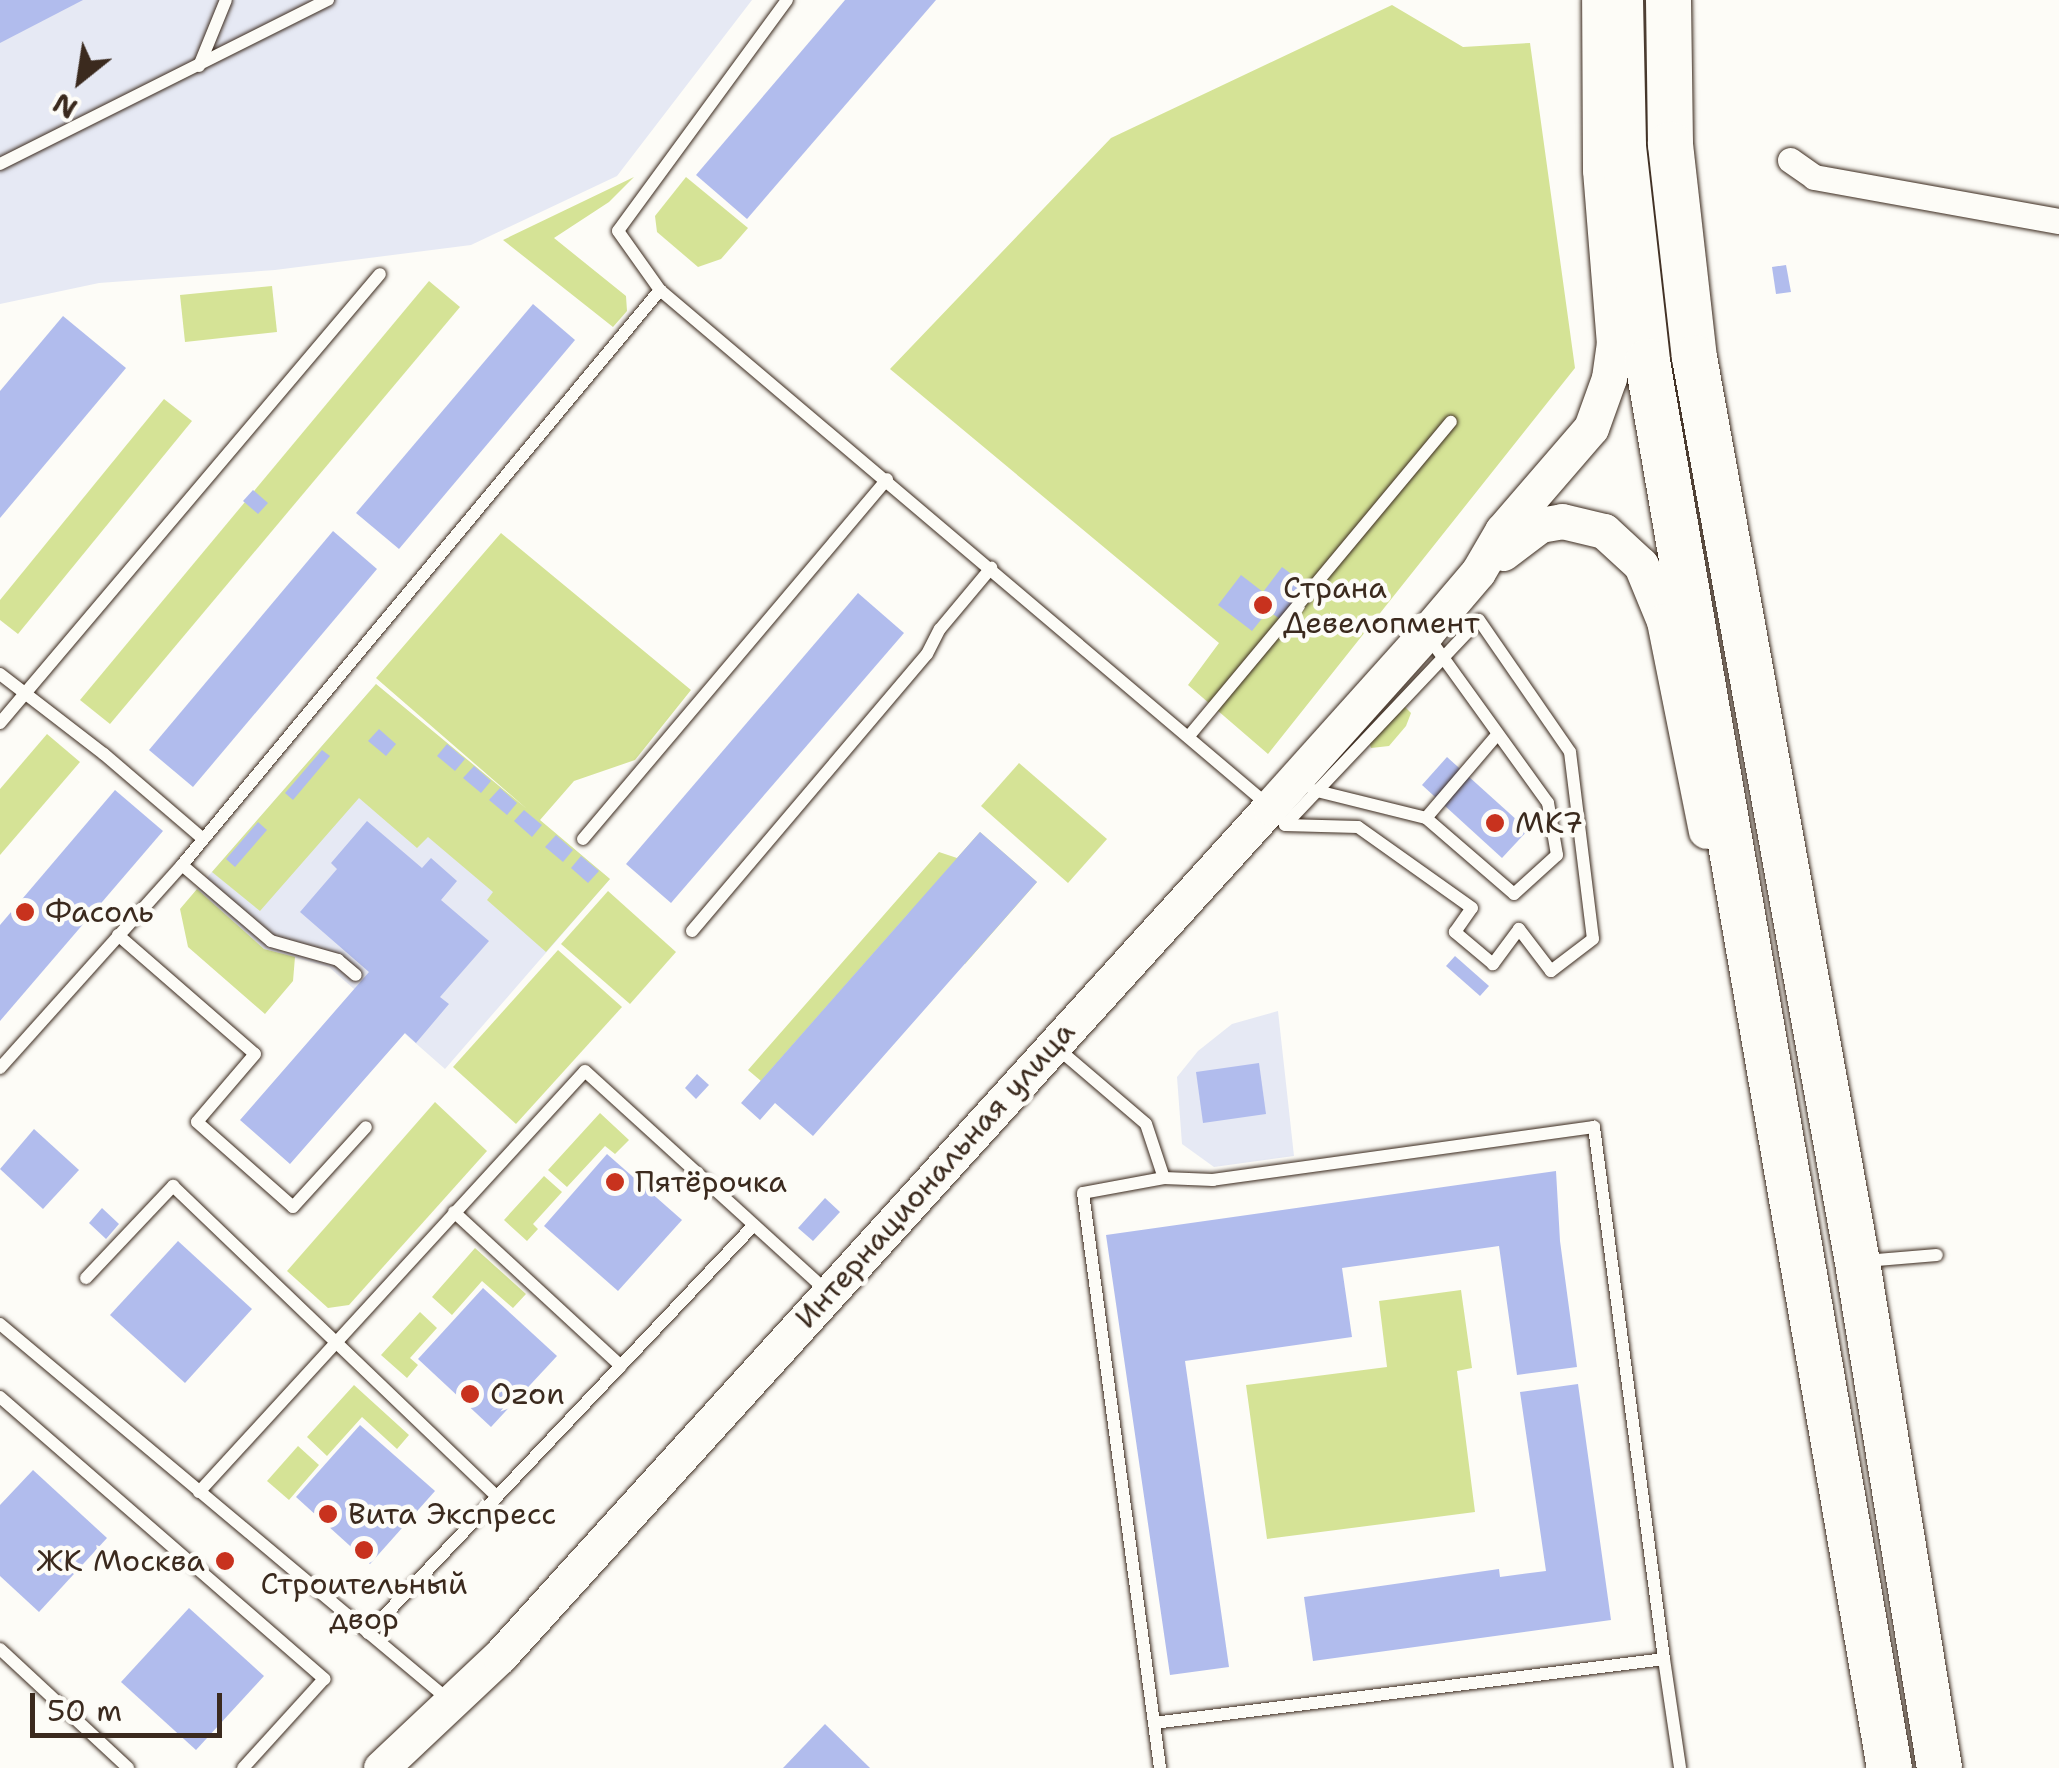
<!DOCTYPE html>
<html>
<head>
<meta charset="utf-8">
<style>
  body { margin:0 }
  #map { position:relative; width:2059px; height:1768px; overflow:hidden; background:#fdfcf7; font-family:"Shantell Sans",sans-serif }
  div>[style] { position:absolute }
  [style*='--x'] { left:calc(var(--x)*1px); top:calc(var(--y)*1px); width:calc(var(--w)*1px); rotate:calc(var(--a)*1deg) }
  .built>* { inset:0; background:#e6e9f4 }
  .green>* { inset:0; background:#d5e396 }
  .building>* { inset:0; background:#b1bced }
  .roads { filter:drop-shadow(0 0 2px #3b2a1e) drop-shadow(0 0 2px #3b2a1e) }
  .lane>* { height:12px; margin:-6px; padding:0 6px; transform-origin:6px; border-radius:6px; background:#fdfcf7 }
  .street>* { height:25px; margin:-12.5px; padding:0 12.5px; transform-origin:12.5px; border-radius:12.5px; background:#fdfcf7 }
  .secondary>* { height:35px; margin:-17.5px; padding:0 17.5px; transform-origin:17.5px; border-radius:17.5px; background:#fdfcf7 }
  .highway>* { height:45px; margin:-22.5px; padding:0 22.5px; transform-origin:22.5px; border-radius:22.5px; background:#fdfcf7 }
  .dots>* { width:28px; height:28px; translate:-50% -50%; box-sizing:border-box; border:5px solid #fdfcf7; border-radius:50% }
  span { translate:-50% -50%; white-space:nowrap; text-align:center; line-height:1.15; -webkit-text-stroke:9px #fdfcf7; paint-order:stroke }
  .poi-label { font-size:30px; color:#3b2a1e }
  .left { translate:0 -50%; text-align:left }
  .right { translate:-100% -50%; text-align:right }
  .street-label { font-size:30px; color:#3b2a1e }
  .north { position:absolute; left:30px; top:30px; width:100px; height:100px; -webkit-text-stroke:8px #fdfcf7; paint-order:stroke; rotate:210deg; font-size:28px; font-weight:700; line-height:40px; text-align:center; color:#3b2a1e }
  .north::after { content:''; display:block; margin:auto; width:35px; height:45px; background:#3b2a1e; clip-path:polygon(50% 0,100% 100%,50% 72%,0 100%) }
  .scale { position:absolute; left:30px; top:1693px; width:192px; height:45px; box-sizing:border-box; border:5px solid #3b2a1e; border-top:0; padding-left:12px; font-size:30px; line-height:35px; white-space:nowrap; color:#3b2a1e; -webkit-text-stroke:8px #fdfcf7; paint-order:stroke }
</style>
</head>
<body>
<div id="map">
  <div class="built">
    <div style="clip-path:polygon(0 0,752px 0,617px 176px,471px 245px,275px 270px,99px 283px,0 304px)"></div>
    <div style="clip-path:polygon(376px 684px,610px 879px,445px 1069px,329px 967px,264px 949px,197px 889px)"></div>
    <div style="clip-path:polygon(1278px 1011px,1294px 1156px,1214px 1167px,1182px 1144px,1177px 1077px,1198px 1051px,1232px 1024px)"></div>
  </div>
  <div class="green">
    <div style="clip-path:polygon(1392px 5px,1463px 47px,1530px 43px,1575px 368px,1268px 754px,1188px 685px,1219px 643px,890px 369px,1111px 138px)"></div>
    <div style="clip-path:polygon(634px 177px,609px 202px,554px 238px,626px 296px,627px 311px,613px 327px,503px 240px)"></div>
    <div style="clip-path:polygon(686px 177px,748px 228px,721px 259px,698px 267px,657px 232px,655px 216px)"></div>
    <div style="clip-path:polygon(429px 281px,460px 307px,110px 724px,80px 700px)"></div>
    <div style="clip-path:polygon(272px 286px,277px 332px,185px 342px,180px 295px)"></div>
    <div style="clip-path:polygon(164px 399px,192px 421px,18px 634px,0 620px,0 600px)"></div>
    <div style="clip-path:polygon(501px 533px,691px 690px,635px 760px,574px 781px,540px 820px,610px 879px,546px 952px,487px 900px,493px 892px,428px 837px,417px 848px,359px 798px,260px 911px,212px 872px,376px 684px,527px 809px,376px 678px)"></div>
    <div style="clip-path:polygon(1404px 706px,1411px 713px,1406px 726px,1389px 746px,1371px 748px,1369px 741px)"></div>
    <div style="clip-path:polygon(47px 734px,80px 762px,0 855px,0 789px)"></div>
    <div style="clip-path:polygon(1019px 763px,1107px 839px,1068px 883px,981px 806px)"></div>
    <div style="clip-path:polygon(980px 832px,1037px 882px,965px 964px,909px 913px,761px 1081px,748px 1070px,939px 852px,957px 858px)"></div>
    <div style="clip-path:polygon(197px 889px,264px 949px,295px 957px,293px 981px,265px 1014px,188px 947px,180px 909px)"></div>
    <div style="clip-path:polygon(608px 891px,676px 952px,630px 1004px,561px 944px)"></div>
    <div style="clip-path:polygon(558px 950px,622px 1007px,516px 1124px,453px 1067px)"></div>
    <div style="clip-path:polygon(435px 1102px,487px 1151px,349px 1305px,328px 1308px,287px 1271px)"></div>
    <div style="clip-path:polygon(600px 1113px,629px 1140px,615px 1154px,605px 1146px,567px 1187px,548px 1170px)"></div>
    <div style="clip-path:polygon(544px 1176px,562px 1192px,533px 1224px,538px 1229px,527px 1241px,504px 1220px)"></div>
    <div style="clip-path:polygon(475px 1248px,526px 1294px,513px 1308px,482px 1281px,452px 1315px,432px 1297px)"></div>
    <div style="clip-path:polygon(1461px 1290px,1472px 1368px,1457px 1371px,1475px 1512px,1267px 1539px,1246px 1385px,1387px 1367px,1379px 1301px)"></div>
    <div style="clip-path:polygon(420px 1312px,437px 1328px,410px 1358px,418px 1365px,407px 1378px,381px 1355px)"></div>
    <div style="clip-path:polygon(354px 1385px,409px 1435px,397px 1449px,362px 1417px,327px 1456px,307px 1437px)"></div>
    <div style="clip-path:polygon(298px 1446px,319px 1465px,289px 1500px,267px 1481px)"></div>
  </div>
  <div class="building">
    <div style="clip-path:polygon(0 0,83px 0,0 43px)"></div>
    <div style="clip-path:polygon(845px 0,936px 0,747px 219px,696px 175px)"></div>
    <div style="clip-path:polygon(1786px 265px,1791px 292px,1776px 294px,1772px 267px)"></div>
    <div style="clip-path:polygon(533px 304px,575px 340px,399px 549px,356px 513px)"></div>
    <div style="clip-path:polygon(63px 316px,126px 368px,0 518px,0 391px)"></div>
    <div style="clip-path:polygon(253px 490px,268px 503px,258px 514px,243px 501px)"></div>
    <div style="clip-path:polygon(333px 531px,377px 569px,193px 787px,149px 750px)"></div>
    <div style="clip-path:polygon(1282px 567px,1306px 585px,1280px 619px,1268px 611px,1252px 631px,1218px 605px,1241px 575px,1263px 592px)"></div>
    <div style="clip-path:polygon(858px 593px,904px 633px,671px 903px,626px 864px)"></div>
    <div style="clip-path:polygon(379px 729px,396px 744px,386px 756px,368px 741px)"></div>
    <div style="clip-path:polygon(447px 744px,465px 759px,455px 771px,437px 756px)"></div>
    <div style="clip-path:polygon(322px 750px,330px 756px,293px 800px,285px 793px)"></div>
    <div style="clip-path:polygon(1447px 757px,1528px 830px,1502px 858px,1422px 785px)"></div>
    <div style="clip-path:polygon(474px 766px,491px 781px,481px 793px,463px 778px)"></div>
    <div style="clip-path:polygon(500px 788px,517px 803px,507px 815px,489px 800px)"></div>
    <div style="clip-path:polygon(115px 790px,163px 831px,0 1021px,0 925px)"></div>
    <div style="clip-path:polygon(524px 810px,542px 825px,532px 837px,514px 821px)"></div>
    <div style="clip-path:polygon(367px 821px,422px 868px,431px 858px,457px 881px,441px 900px,489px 941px,440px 997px,449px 1004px,416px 1043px,405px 1033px,290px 1164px,240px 1120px,369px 972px,300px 912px,337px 869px,331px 863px)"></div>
    <div style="clip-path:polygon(258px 822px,267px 830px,235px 867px,226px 859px)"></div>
    <div style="clip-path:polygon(980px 832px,1037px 882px,813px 1136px,775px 1103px,760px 1120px,741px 1103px)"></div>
    <div style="clip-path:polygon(556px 835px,573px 850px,563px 862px,545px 847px)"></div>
    <div style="clip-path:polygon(581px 856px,599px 871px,588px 883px,571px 868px)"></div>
    <div style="clip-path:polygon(1455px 956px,1489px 986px,1480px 996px,1446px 966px)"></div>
    <div style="clip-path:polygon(1259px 1063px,1266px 1114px,1203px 1123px,1196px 1072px)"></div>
    <div style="clip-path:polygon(697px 1074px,709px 1085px,696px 1099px,685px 1088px)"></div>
    <div style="clip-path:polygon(34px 1129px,79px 1170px,43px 1209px,0 1169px)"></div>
    <div style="clip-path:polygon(607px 1154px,682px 1220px,618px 1291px,544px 1226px)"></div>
    <div style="clip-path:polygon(1556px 1171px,1560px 1241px,1577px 1367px,1517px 1375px,1499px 1246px,1342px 1268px,1352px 1337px,1185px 1361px,1229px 1667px,1170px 1675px,1106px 1235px)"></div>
    <div style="clip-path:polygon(825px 1198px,840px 1212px,813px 1241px,798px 1228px)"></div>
    <div style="clip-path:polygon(102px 1208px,119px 1224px,106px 1239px,89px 1223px)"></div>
    <div style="clip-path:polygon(178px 1241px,252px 1309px,185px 1383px,110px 1315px)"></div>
    <div style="clip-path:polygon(483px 1288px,557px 1356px,491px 1427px,418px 1359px)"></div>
    <div style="clip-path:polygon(1578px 1384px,1611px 1620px,1313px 1661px,1304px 1597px,1499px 1569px,1500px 1577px,1546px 1571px,1520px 1392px)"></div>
    <div style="clip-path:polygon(360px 1425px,435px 1491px,370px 1564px,296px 1497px)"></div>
    <div style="clip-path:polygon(33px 1470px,107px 1538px,39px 1612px,0 1576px,0 1505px)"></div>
    <div style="clip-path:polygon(189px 1608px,264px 1676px,196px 1750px,121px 1682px)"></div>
    <div style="clip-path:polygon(825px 1724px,870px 1768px,783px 1768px)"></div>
  </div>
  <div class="roads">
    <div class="lane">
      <div style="--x:787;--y:0;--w:286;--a:126.2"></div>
      <div style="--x:618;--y:231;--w:72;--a:54.6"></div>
      <div style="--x:660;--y:290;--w:798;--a:40.27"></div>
      <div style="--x:199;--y:66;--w:71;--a:-67.8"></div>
      <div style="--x:0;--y:164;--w:367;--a:-26.6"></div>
      <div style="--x:1479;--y:620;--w:160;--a:55.4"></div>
      <div style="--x:1570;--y:752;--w:188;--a:83"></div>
      <div style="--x:1593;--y:939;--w:53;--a:142.7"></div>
      <div style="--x:1551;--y:971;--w:53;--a:-127.3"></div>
      <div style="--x:1519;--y:929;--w:44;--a:126.6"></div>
      <div style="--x:1493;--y:964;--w:50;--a:-139.9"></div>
      <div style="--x:1455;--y:932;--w:29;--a:-55"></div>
      <div style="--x:1472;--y:908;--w:140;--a:-144.6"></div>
      <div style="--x:1358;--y:827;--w:73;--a:-178.4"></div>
      <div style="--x:1285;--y:825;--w:282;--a:-46.6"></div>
      <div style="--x:0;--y:674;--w:131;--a:37.6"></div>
      <div style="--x:104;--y:754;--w:130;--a:40.6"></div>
      <div style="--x:0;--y:723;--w:588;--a:-49.76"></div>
      <div style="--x:1189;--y:736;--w:409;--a:-50.2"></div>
      <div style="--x:1313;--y:790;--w:116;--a:13.9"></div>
      <div style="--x:1426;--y:818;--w:108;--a:-49.5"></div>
      <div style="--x:1426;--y:818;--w:116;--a:40.8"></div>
      <div style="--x:1514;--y:894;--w:58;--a:-42.2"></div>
      <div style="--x:1557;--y:855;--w:53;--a:-99.8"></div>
      <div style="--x:1548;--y:803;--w:207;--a:-125.8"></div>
      <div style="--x:583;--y:839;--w:471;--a:-49.8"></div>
      <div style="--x:182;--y:865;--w:117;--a:40.5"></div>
      <div style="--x:271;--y:941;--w:70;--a:15.8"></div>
      <div style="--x:338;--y:960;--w:23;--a:40"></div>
      <div style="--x:692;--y:931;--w:363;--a:-49.7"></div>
      <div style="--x:927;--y:654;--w:28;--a:-63"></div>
      <div style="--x:940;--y:629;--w:80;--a:-50.1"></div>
      <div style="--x:118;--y:935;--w:181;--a:41"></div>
      <div style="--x:255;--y:1054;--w:89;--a:130.5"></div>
      <div style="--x:197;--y:1122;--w:128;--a:41.5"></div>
      <div style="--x:293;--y:1207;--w:108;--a:-47.6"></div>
      <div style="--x:1056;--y:1047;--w:118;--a:40.5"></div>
      <div style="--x:1146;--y:1124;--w:57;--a:71.6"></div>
      <div style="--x:1164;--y:1178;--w:82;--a:169.5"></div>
      <div style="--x:1083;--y:1193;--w:580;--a:82.37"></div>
      <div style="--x:0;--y:1068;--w:273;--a:-48.1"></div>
      <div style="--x:182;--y:865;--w:748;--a:-50.26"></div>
      <div style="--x:454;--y:1212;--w:227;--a:42.7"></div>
      <div style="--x:1865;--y:1261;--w:72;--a:-4.8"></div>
      <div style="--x:86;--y:1278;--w:127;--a:-46.6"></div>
      <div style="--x:173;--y:1186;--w:449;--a:43.8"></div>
      <div style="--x:0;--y:1324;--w:587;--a:39.96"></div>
      <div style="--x:0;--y:1397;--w:430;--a:41"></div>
      <div style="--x:324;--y:1679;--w:120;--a:132.3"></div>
      <div style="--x:199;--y:1492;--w:571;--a:-47.48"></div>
      <div style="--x:585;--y:1071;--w:326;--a:42.3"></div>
      <div style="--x:368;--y:1633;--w:560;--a:-46.59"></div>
      <div style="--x:0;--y:1649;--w:175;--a:42.9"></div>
      <div style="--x:1664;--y:1659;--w:110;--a:81.6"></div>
      <div style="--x:1154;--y:1723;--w:514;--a:-7.15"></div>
      <div style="--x:1664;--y:1659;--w:537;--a:-97.5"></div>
      <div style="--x:1594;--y:1127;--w:385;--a:172.1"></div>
      <div style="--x:1213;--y:1180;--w:49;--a:-177.7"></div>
    </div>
    <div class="street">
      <div style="--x:1790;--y:160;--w:29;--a:35"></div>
      <div style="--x:1814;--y:177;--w:249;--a:10.2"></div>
    </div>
    <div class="secondary">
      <div style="--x:1503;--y:553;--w:46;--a:-37.1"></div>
      <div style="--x:1540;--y:525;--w:22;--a:-10"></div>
      <div style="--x:1562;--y:521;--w:43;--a:13.4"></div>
      <div style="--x:1604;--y:531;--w:50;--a:42.6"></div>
      <div style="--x:1641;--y:565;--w:61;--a:67.7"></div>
      <div style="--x:1664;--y:621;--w:214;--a:78.7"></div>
      <div style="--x:381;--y:1768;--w:163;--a:-43.3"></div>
      <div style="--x:500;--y:1656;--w:1146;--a:-47.79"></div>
      <div style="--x:1270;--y:807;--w:234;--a:-48.1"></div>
      <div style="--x:1426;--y:633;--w:80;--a:-49.6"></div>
      <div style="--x:1478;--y:572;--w:48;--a:-59.7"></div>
      <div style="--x:1502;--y:531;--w:136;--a:-49.2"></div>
      <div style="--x:1591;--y:428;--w:53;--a:-70.2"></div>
      <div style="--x:1609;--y:378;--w:34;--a:-82"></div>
      <div style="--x:1614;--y:344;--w:175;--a:-94.6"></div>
      <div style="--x:1600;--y:170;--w:170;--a:-90.3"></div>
    </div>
    <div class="highway">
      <div style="--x:1620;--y:0;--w:146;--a:88.8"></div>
      <div style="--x:1623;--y:146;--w:216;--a:83.6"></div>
      <div style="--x:1647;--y:361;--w:1428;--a:80.24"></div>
      <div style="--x:1668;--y:0;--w:144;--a:89.2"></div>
      <div style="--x:1670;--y:144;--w:214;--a:83.6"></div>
      <div style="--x:1694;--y:357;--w:920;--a:79.79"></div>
      <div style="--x:1857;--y:1262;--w:513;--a:80.79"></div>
    </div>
  </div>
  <div class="dots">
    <div style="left:1263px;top:605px;background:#c8321e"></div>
    <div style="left:1495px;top:823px;background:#c8321e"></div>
    <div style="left:25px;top:912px;background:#c8321e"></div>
    <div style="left:615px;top:1182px;background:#c8321e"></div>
    <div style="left:470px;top:1394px;background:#c8321e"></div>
    <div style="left:328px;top:1514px;background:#c8321e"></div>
    <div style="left:364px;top:1550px;background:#c8321e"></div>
    <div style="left:225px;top:1561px;background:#c8321e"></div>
  </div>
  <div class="poi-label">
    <span class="left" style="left:1283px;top:605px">Страна<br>Девелопмент</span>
    <span class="left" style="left:1515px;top:823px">МК7</span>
    <span class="left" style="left:45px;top:912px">Фасоль</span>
    <span class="left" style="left:635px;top:1182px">Пятёрочка</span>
    <span class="left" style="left:490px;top:1394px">Ozon</span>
    <span class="left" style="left:348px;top:1514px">Вита Экспресс</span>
    <span class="right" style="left:205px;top:1561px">ЖК Москва</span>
    <span style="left:364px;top:1601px">Строительный<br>двор</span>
  </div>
  <div class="street-label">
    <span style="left:935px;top:1175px;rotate:-48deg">Интернациональная улица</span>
  </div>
  <div class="north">N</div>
  <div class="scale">50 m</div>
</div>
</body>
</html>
